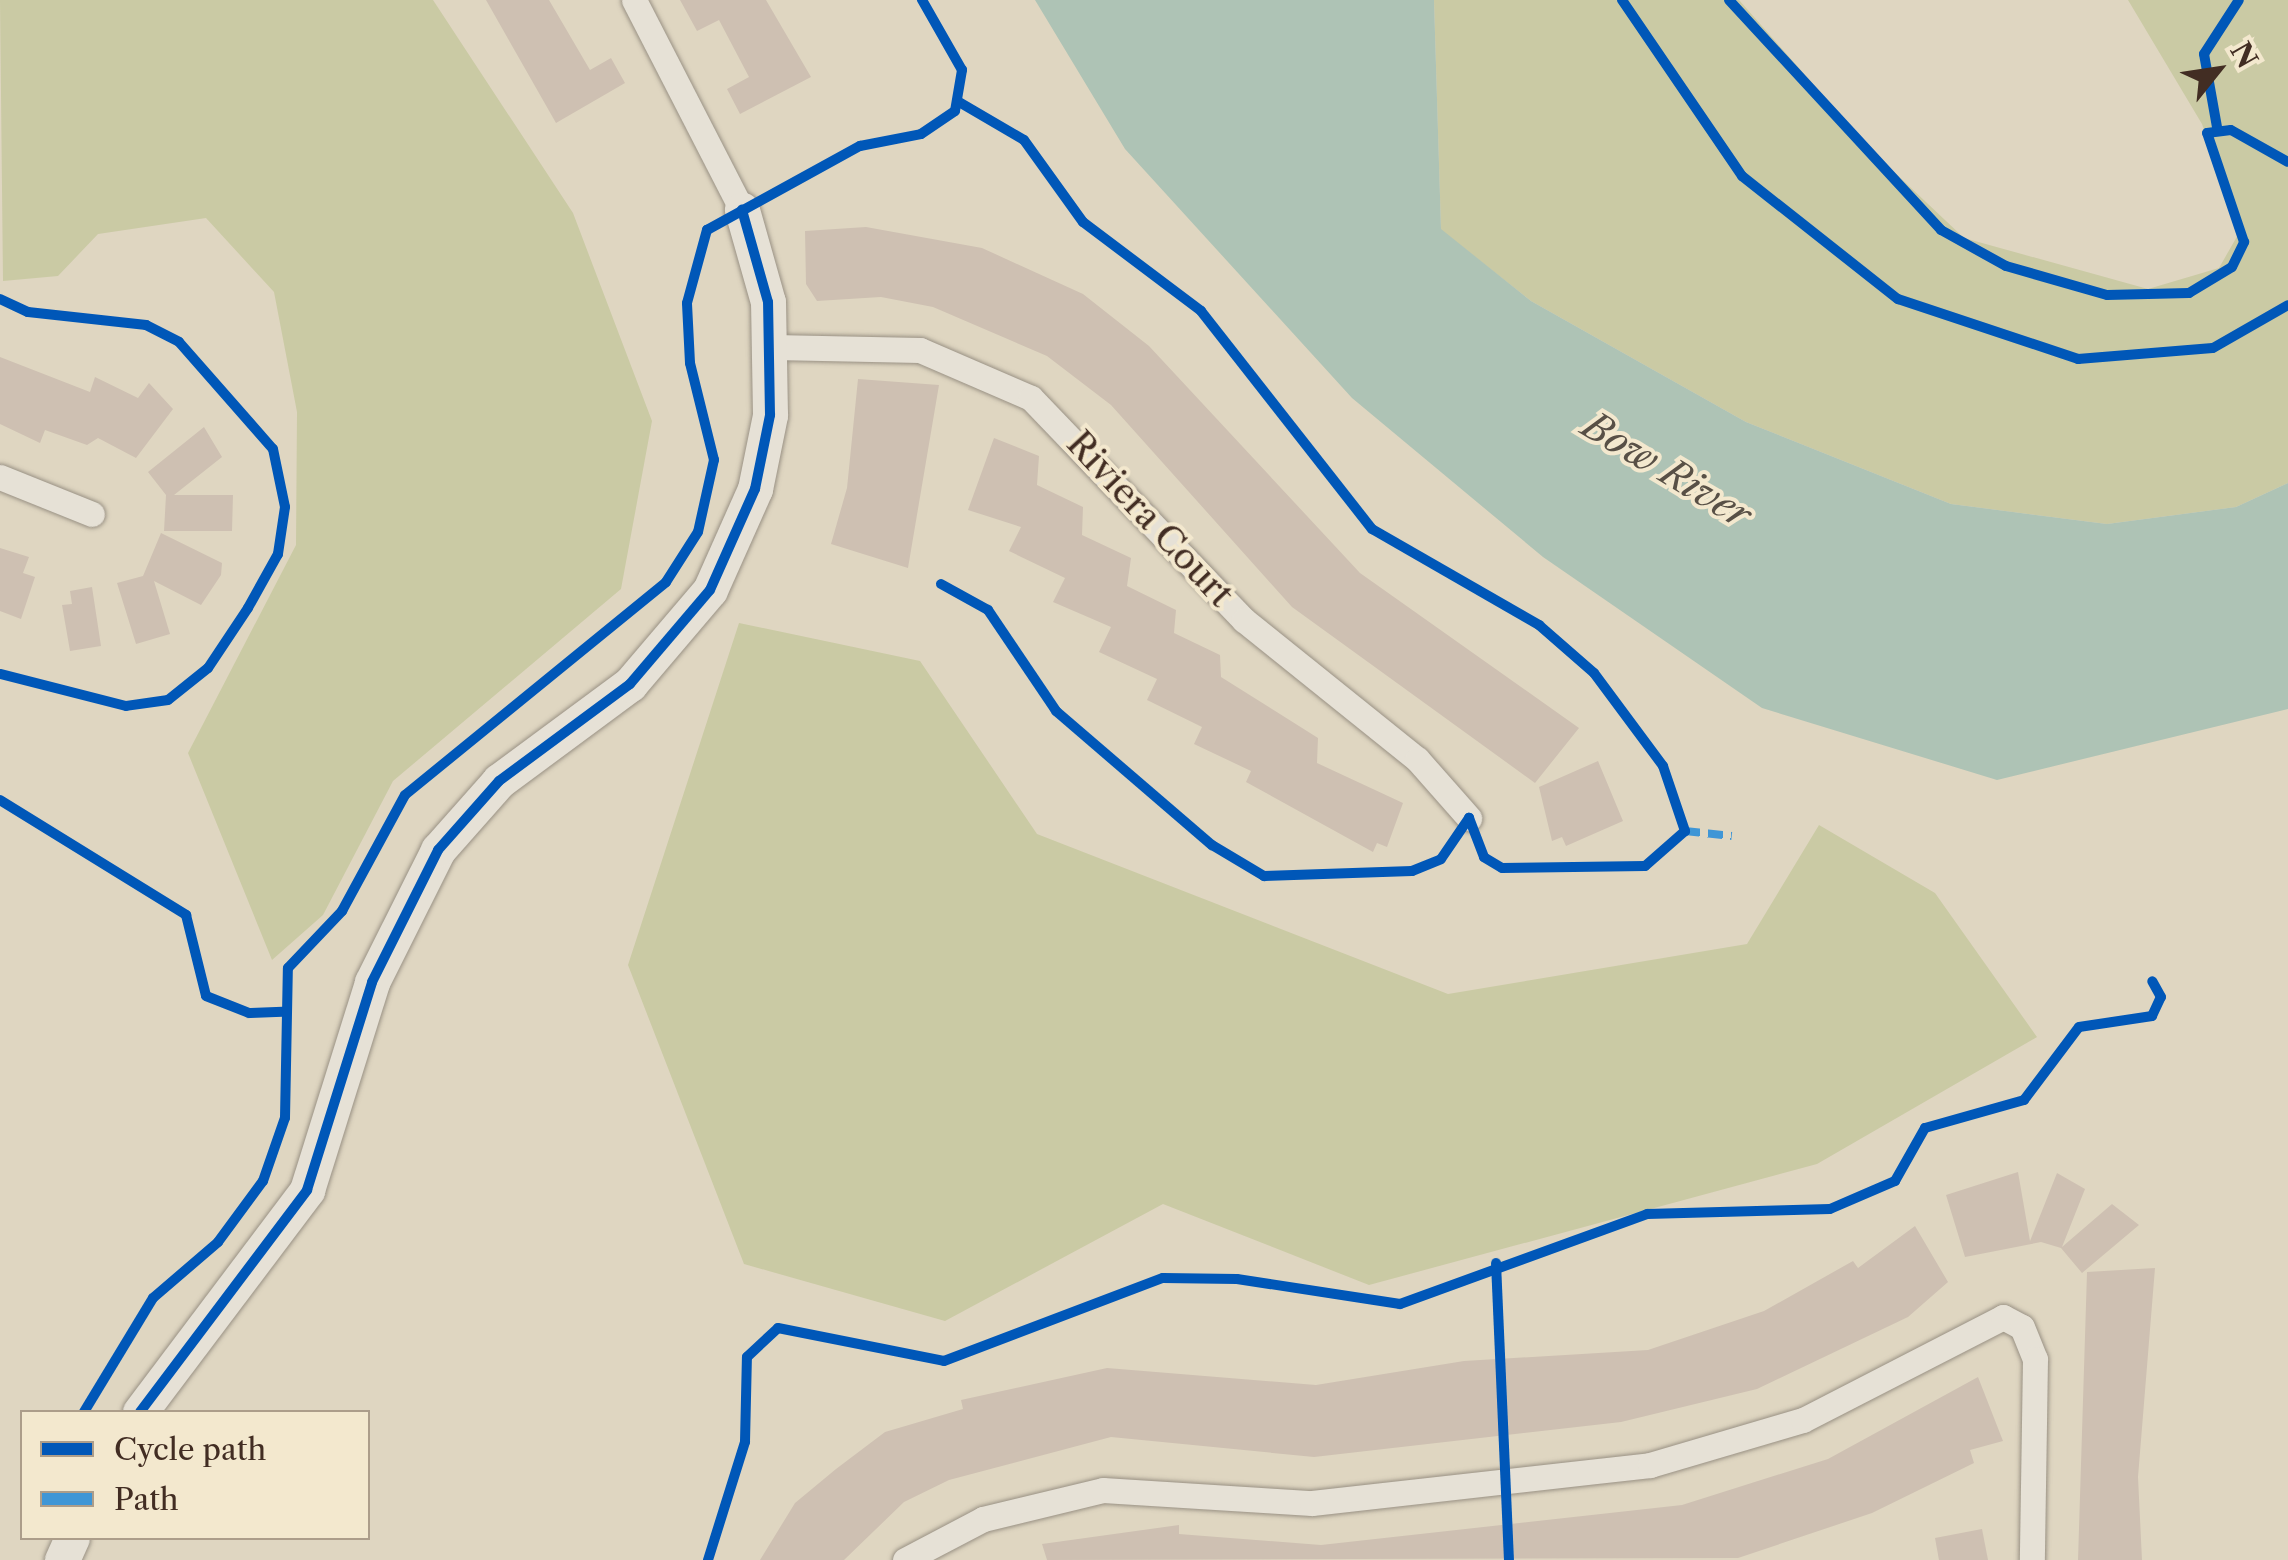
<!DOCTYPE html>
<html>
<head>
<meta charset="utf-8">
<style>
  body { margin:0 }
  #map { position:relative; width:2288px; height:1560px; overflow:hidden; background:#dfd6c1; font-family:"Libre Caslon Text",serif }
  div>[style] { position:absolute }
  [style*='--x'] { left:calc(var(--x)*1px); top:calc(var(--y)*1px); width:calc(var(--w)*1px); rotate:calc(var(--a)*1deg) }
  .green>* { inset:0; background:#cacaa4 }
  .water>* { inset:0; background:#aec3b5 }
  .building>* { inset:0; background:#cec0b2 }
  .roads { filter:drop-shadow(0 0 2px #999184) drop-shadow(0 0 2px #999184) }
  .street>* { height:25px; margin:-12.5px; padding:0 12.5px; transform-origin:12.5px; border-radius:12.5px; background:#e6e1d6 }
  .secondary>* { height:35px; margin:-17.5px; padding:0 17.5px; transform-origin:17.5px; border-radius:17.5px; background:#e6e1d6 }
  .quiet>* { height:8px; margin-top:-4px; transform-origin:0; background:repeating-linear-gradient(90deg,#3f96d6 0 15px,transparent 0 23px) }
  .cycleway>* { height:10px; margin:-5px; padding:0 5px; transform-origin:5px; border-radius:5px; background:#0057b8 }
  span { translate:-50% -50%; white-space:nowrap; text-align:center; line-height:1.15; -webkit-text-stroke:8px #f3e8ce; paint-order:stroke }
  .street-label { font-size:35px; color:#422d23 }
  .water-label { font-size:38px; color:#585046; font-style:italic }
  .legend { position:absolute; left:20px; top:1410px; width:350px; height:130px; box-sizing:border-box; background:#f3e8ce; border:2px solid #ac9d8a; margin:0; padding:12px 18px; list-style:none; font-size:30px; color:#422d23 }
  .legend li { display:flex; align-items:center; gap:20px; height:50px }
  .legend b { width:50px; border:2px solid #ac9d8a }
  .north { position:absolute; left:2168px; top:20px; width:100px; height:100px; -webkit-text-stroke:8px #f3e8ce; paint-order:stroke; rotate:60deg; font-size:28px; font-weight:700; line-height:40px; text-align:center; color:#422d23 }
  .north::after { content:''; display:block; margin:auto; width:35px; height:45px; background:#422d23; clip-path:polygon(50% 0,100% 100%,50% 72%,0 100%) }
</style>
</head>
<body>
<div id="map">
  <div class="green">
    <div style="clip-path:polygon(0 0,433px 0,573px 213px,652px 421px,621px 589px,393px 781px,323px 915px,272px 960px,188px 753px,296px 545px,297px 412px,274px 292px,206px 218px,98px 234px,58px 276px,3px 281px)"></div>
    <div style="clip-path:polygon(1434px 0,1739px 0,1873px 152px,1964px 238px,2148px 289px,2219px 268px,2239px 233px,2202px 124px,2128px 0,2288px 0,2288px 483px,2236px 507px,2107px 524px,1951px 504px,1746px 422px,1531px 301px,1441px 230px)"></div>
    <div style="clip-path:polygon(739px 623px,920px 661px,1037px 834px,1448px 994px,1747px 944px,1819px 825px,1935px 893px,2037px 1037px,1817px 1164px,1369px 1285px,1163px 1204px,945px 1321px,744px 1264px,628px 965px)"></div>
  </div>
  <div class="water">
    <div style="clip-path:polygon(1035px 0,1434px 0,1441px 229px,1531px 301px,1746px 422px,1951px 504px,2107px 524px,2236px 507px,2288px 483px,2288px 709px,1997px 780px,1762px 708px,1543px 557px,1352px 398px,1125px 149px)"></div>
  </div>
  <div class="building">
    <div style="clip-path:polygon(486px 0,549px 0,590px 70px,611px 58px,625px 83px,556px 123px)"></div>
    <div style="clip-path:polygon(680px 0,766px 0,811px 77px,740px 114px,727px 89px,749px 77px,719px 20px,697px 31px)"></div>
    <div style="clip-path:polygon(866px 227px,982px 248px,1083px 294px,1149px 346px,1360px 573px,1579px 728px,1535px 783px,1292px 607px,1111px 405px,1047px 356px,933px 307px,881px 297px,817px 301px,806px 284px,805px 231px)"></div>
    <div style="clip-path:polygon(0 357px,90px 392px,95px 377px,138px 398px,149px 383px,173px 409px,136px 458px,98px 438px,87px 445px,45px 430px,40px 443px,0 424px)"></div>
    <div style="clip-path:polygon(858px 379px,939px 385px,908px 568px,831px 544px,847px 488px)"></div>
    <div style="clip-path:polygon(204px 427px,222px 457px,174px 495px,233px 495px,232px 531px,164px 531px,166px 495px,148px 472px)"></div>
    <div style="clip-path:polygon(994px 438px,1039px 456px,1037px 485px,1083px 507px,1082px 535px,1131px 558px,1127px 586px,1176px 610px,1174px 633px,1220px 655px,1221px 677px,1318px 738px,1317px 763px,1403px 803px,1387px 847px,1377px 843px,1373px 852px,1246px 782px,1251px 771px,1194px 744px,1202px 727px,1147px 700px,1157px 679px,1099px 652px,1111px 627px,1053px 602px,1065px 578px,1009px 551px,1021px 527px,968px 510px)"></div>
    <div style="clip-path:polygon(161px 533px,222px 563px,221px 575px,201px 605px,154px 581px,170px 634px,136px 644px,117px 583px,143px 576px)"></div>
    <div style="clip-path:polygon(0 548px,29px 557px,23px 573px,35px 577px,21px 619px,0 611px)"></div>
    <div style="clip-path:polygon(92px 587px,101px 646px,70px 651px,62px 605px,72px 604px,70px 591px)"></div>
    <div style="clip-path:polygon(1598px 761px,1623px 821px,1566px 846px,1562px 837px,1552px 841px,1539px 787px)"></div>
    <div style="clip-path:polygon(2018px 1172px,2030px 1241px,2057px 1173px,2085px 1189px,2062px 1247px,2112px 1204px,2139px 1225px,2082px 1273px,2061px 1248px,2041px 1242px,1965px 1257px,1946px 1195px)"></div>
    <div style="clip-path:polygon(1915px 1226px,1948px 1282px,1908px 1317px,1757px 1389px,1621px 1422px,1314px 1457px,1111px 1437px,949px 1480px,904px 1502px,844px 1560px,760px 1560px,795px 1503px,836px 1469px,885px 1432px,963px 1409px,961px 1400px,1107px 1368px,1316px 1385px,1464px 1361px,1648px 1350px,1764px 1311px,1853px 1261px,1858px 1268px)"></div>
    <div style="clip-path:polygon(2155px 1268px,2138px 1477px,2142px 1560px,2078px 1560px,2087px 1272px)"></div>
    <div style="clip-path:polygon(1978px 1377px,2003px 1441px,1970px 1450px,1974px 1463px,1872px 1513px,1738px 1558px,1047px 1560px,1042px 1544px,1179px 1525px,1179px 1534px,1321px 1545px,1682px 1505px,1828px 1459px)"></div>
    <div style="clip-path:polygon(1982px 1529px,1988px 1560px,1939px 1560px,1935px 1538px)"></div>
  </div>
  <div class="roads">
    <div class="street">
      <div style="--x:634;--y:0;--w:236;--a:62.8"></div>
      <div style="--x:773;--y:347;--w:147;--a:1.2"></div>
      <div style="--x:920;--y:350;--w:121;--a:23.4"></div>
      <div style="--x:1031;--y:398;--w:308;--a:46.2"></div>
      <div style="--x:1244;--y:620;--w:222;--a:38.8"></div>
      <div style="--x:1417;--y:759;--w:79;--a:48.6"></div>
      <div style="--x:0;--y:477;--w:99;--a:21.9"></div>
      <div style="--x:905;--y:1560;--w:88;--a:-27.7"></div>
      <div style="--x:983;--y:1519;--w:123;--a:-13.6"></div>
      <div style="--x:1103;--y:1490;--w:209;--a:3.6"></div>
      <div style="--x:1312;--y:1503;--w:340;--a:-6.4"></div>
      <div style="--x:1650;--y:1465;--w:159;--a:-16.4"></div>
      <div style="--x:1803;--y:1420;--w:225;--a:-27.2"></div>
      <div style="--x:2003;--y:1317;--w:21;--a:28"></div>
      <div style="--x:2022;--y:1327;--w:35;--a:68"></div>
      <div style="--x:2035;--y:1359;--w:201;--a:90.9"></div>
    </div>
    <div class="secondary">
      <div style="--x:140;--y:1412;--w:278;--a:-53"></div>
      <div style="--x:307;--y:1190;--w:218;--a:-72.6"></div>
      <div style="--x:372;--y:982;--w:148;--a:-63.4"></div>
      <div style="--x:438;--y:850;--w:92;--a:-48.5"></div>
      <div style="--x:499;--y:781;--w:163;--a:-36.5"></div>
      <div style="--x:630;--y:684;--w:123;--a:-49.6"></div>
      <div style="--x:710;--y:590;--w:111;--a:-66"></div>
      <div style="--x:755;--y:489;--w:76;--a:-78.5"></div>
      <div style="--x:770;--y:415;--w:113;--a:-91"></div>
      <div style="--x:768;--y:302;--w:96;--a:-105.8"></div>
      <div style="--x:62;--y:1560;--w:24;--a:-66"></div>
    </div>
  </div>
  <div class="quiet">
    <div style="--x:1685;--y:831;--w:47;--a:6.1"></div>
  </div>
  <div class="cycleway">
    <div style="--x:1622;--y:0;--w:213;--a:55.7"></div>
    <div style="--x:1742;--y:176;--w:199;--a:38.3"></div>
    <div style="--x:1898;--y:299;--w:190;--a:18.4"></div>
    <div style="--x:2078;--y:359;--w:135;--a:-4.7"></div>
    <div style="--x:2213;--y:348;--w:86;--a:-29.8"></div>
    <div style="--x:1729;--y:0;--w:313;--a:47.3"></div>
    <div style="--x:1941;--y:230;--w:74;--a:29"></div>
    <div style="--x:2006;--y:266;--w:105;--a:16"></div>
    <div style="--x:2107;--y:295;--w:82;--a:-1.4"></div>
    <div style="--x:2189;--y:293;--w:50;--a:-31.2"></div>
    <div style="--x:2232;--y:267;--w:28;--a:-64"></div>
    <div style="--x:2244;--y:242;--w:115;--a:-108.7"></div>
    <div style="--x:2207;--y:133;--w:24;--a:-7"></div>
    <div style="--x:2231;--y:130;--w:65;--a:29.3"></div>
    <div style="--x:959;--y:102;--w:75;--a:30.3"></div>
    <div style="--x:1024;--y:140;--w:101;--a:54.3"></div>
    <div style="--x:1083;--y:222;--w:148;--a:37"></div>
    <div style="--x:1201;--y:311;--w:277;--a:51.9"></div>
    <div style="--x:1372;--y:529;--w:193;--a:29.9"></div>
    <div style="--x:1539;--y:625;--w:73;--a:41.1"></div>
    <div style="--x:1594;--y:673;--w:116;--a:53.4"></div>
    <div style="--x:1663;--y:766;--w:69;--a:71.3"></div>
    <div style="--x:1685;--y:831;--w:53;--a:138.8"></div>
    <div style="--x:1645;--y:866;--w:143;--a:179.2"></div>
    <div style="--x:1502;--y:868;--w:21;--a:-149"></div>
    <div style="--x:1484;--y:857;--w:42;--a:-111"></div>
    <div style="--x:2217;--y:127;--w:74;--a:-100.1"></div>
    <div style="--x:2204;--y:54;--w:64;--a:-57.1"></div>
    <div style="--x:0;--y:299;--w:31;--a:25"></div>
    <div style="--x:28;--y:312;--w:119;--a:6.3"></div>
    <div style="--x:146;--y:325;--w:37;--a:27"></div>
    <div style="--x:179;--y:342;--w:142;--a:48.7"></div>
    <div style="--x:273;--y:449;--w:59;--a:78.3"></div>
    <div style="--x:285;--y:507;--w:48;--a:98.5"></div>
    <div style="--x:278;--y:554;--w:62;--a:119.1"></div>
    <div style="--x:248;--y:608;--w:72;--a:123.7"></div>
    <div style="--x:208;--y:668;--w:51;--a:141.3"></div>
    <div style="--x:168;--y:700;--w:42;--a:171.9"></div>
    <div style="--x:126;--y:706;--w:130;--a:-165.7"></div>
    <div style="--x:941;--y:584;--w:54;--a:29"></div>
    <div style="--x:988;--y:610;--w:122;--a:56"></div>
    <div style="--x:1056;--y:711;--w:206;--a:40.7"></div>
    <div style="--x:1212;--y:845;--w:61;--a:30.8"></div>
    <div style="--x:1264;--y:876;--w:148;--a:-1.9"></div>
    <div style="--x:1412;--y:871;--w:31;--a:-22"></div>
    <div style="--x:1441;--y:859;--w:50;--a:-55.7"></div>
    <div style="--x:0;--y:800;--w:219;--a:31.7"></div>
    <div style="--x:186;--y:915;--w:83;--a:76.1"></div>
    <div style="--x:206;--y:996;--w:46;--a:21.6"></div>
    <div style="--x:249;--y:1013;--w:35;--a:-2"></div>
    <div style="--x:1496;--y:1263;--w:297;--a:87.5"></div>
    <div style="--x:84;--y:1412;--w:133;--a:-58.8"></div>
    <div style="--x:153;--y:1298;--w:86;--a:-40.7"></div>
    <div style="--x:218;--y:1242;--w:76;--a:-53.6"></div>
    <div style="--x:263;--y:1181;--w:67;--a:-70.8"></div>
    <div style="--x:285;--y:1118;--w:150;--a:-88.9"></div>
    <div style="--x:288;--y:968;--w:79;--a:-46.5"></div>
    <div style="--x:342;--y:911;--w:132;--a:-61.5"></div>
    <div style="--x:405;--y:795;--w:337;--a:-39.2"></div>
    <div style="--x:666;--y:582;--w:59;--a:-57.4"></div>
    <div style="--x:698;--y:532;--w:74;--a:-77.5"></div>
    <div style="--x:714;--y:460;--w:100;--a:-103.9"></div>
    <div style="--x:690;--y:363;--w:60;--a:-92.9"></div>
    <div style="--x:687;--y:303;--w:76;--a:-74.7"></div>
    <div style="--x:707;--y:230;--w:175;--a:-28.8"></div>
    <div style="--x:860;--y:146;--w:62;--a:-11.1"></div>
    <div style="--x:921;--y:134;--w:41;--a:-34.1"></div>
    <div style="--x:955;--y:111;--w:42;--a:-80.3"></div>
    <div style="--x:962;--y:70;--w:81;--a:-119.7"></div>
    <div style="--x:140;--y:1412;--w:278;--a:-53"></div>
    <div style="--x:307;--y:1190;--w:218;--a:-72.6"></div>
    <div style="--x:372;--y:982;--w:148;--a:-63.4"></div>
    <div style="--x:438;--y:850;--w:92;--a:-48.5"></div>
    <div style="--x:499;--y:781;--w:163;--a:-36.5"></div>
    <div style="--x:630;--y:684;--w:123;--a:-49.6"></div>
    <div style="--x:710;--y:590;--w:111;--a:-66"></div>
    <div style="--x:755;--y:489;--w:76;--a:-78.5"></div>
    <div style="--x:770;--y:415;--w:113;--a:-91"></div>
    <div style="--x:768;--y:302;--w:96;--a:-105.8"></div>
    <div style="--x:708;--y:1560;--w:124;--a:-72.6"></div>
    <div style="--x:745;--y:1442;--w:85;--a:-88.7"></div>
    <div style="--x:747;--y:1357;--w:42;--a:-43.1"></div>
    <div style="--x:778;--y:1328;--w:169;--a:11.2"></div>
    <div style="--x:944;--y:1361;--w:234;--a:-20.8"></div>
    <div style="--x:1163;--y:1278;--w:74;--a:0.8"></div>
    <div style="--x:1237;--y:1279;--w:165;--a:8.7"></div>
    <div style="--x:1400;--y:1304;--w:263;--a:-20"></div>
    <div style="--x:1647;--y:1214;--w:183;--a:-1.6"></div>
    <div style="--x:1830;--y:1209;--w:71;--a:-23.3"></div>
    <div style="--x:1895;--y:1181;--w:61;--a:-60.5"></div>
    <div style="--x:1925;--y:1128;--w:103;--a:-15.8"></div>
    <div style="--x:2024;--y:1100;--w:91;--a:-53"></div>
    <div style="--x:2079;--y:1027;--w:74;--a:-8.6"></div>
    <div style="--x:2152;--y:1016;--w:21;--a:-65"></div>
    <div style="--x:2161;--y:997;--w:18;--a:-119"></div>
  </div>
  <div class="street-label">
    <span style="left:1150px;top:519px;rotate:47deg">Riviera Court</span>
  </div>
  <div class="water-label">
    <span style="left:1667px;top:470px;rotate:31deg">Bow River</span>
  </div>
  <ul class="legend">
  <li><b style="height:12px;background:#0057b8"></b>Cycle path</li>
  <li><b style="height:12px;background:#3f96d6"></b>Path</li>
  </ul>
  <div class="north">N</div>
</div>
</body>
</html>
